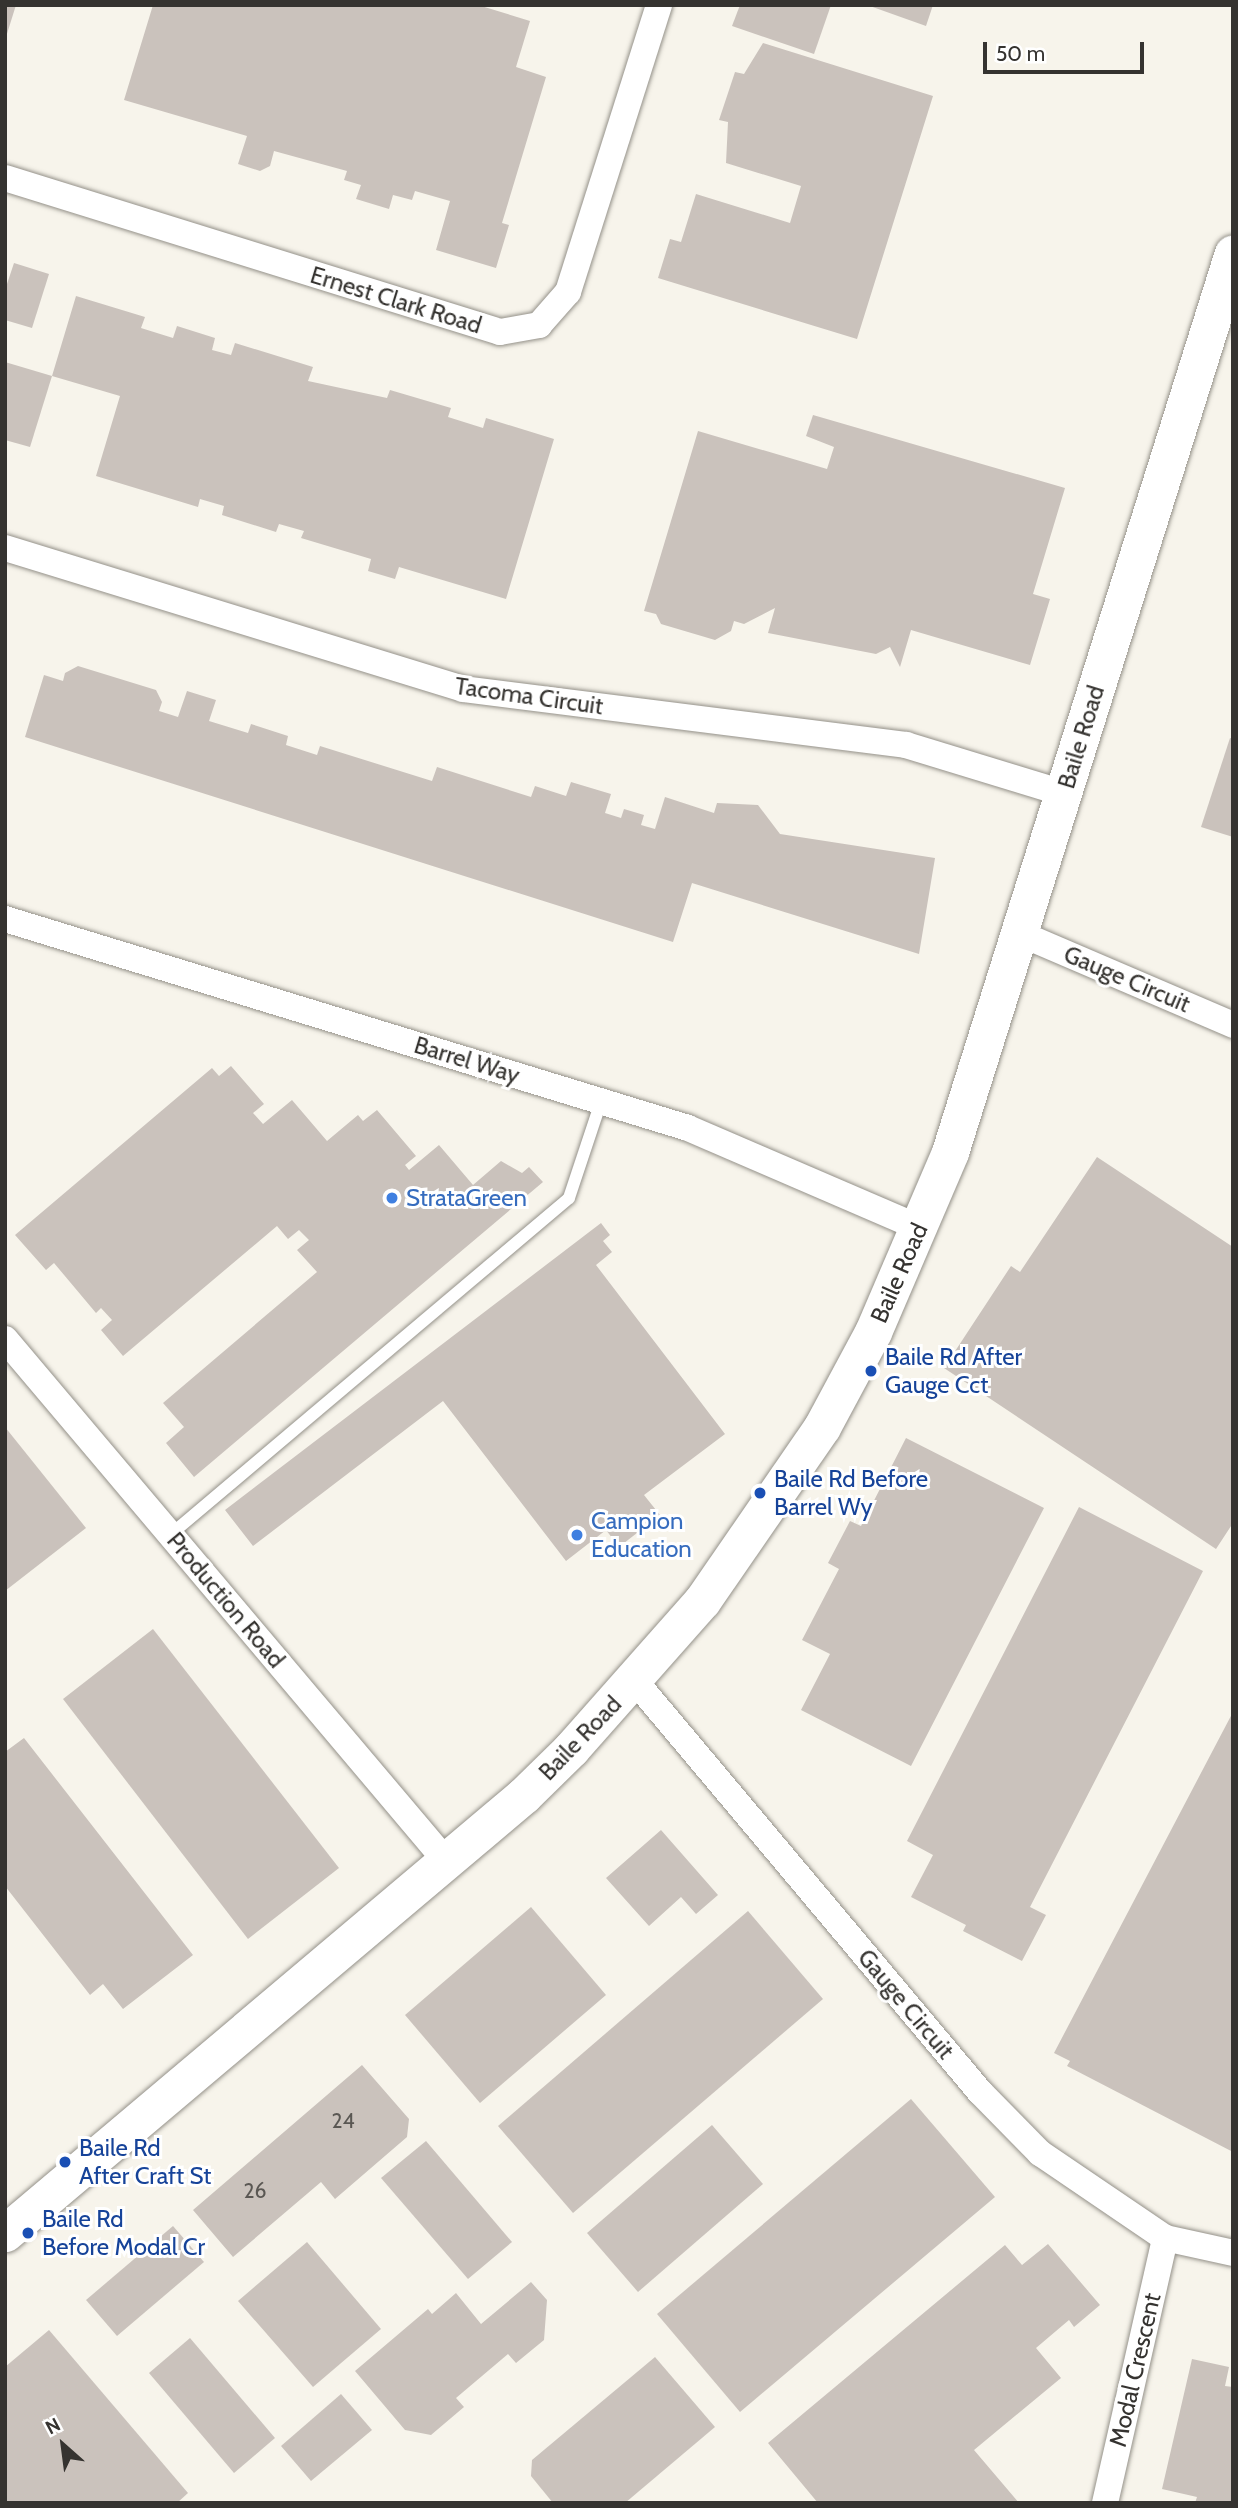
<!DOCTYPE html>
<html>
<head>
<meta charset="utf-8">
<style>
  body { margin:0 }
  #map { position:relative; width:1238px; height:2508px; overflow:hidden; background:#f7f4eb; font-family:Cabin,sans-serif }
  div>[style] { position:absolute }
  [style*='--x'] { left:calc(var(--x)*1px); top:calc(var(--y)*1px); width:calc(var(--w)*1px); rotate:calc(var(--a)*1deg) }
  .building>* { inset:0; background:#cac2bc }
  .roads { filter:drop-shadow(0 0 2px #949189) drop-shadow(0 0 2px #949189) }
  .lane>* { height:12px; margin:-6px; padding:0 6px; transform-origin:6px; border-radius:6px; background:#fff }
  .street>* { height:26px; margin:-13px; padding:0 13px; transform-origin:13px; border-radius:13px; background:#fff }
  .secondary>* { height:37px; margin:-18.5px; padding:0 18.5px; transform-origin:18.5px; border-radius:18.5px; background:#fff }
  .dots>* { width:19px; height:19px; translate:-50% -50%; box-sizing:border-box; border:4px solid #fff; border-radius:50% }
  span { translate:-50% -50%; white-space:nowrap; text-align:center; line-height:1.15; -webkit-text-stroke:6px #fff; paint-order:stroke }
  .number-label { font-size:21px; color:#5a5753 }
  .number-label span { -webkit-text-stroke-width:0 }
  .street-label { font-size:24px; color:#353330 }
  .shop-label { font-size:24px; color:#366cbe }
  .left { translate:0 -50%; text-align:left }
  .transit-label { font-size:24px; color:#164399 }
  .frame { position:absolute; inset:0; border:7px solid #353330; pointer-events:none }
  .north { position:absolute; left:28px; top:2410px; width:70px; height:70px; -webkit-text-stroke:5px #fff; paint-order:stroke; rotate:332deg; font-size:19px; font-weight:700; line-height:28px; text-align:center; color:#353330 }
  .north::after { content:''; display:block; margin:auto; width:24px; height:32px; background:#353330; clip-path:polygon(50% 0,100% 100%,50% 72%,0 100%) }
  .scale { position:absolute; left:983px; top:42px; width:161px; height:32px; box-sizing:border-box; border:4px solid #353330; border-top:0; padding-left:9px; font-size:21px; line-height:24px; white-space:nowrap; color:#353330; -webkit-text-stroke:5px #fff; paint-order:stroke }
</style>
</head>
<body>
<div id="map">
  <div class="building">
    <div style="clip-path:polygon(5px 5px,16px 5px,6px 37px,5px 37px)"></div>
    <div style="clip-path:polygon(153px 5px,478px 5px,530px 21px,516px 67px,546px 77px,502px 223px,509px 225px,496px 268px,436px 250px,450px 201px,415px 191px,412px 200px,393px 195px,389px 209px,356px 199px,361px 185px,344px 180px,347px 171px,274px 151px,270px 166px,260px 171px,238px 164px,247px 136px,124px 100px)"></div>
    <div style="clip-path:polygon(740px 5px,831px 5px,814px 54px,732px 26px)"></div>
    <div style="clip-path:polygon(867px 5px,933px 5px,926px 26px)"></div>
    <div style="clip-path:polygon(763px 43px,933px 96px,857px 339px,658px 278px,670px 239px,681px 242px,696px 194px,790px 223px,801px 186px,726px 163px,728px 122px,719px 120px,735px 72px,744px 74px)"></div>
    <div style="clip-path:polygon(14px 263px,49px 274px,32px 328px,5px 320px,5px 290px)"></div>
    <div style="clip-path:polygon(76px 296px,145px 317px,141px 328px,173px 338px,177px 326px,215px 338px,212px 350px,231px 355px,235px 343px,313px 367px,308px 381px,387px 398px,390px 390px,451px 408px,448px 417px,483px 428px,486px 418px,554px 439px,506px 599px,399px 567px,395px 579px,368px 571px,371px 559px,301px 538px,304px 531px,279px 524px,276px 532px,222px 515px,224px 506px,200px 499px,198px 507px,96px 476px,120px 396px,52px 376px)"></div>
    <div style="clip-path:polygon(5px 362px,52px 376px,30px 447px,5px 440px)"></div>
    <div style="clip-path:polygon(813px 415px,1065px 488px,1033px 594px,1050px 599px,1030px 665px,911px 630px,900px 667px,890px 647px,876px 654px,768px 633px,775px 608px,744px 624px,734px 621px,731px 631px,715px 640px,661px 624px,656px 614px,644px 611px,698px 431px,827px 469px,834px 447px,806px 436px)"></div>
    <div style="clip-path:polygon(78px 666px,156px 690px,162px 702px,159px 711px,178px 717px,187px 691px,216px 700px,209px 721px,248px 733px,251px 724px,288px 736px,286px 745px,317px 755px,320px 746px,432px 781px,437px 767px,531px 797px,535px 786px,566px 796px,571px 782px,611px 794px,605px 813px,621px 818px,624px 809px,644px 815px,641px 825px,655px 829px,665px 797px,714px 813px,717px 803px,758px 805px,780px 834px,935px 858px,919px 954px,692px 883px,673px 942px,25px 737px,44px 675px,63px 681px,65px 673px)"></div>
    <div style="clip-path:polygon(1230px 738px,1233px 739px,1233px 837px,1201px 827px)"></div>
    <div style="clip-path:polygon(231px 1066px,264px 1104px,253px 1113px,263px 1124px,292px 1100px,327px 1141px,358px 1115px,363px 1121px,377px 1110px,416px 1156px,405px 1165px,409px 1170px,439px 1145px,473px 1185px,501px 1161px,522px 1173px,529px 1167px,543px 1182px,194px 1477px,166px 1443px,184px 1427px,163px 1403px,317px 1272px,297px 1250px,309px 1240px,299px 1230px,288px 1239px,277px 1226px,123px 1356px,101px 1330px,112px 1320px,101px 1308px,96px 1313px,54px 1263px,46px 1270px,15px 1235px,212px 1068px,219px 1076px)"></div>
    <div style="clip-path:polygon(1097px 1157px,1233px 1247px,1233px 1523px,1216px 1549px,944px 1368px,1011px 1266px,1020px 1272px)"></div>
    <div style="clip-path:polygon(601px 1223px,610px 1235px,603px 1241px,612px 1252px,596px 1265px,725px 1434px,644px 1495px,660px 1515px,619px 1547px,606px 1530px,566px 1561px,443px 1401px,253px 1546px,225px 1510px)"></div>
    <div style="clip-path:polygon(5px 1427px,86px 1528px,5px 1591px)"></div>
    <div style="clip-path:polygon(906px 1438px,1044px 1508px,911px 1766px,801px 1710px,830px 1654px,802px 1640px,839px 1569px,828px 1563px,850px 1521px,861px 1526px)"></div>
    <div style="clip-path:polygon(1079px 1507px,1203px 1571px,1030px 1907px,1046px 1915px,1022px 1961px,963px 1931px,966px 1925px,911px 1897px,933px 1855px,907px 1841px)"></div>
    <div style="clip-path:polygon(153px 1629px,339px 1868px,248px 1939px,63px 1699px)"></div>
    <div style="clip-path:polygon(1233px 1712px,1233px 2152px,1067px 2066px,1070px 2061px,1054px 2053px)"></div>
    <div style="clip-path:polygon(24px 1738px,193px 1955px,123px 2009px,103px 1984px,90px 1995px,5px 1886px,5px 1752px)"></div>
    <div style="clip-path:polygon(661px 1830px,718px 1895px,696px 1914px,681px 1897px,649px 1926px,606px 1878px)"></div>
    <div style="clip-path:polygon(531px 1907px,606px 1995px,480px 2103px,405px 2015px)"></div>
    <div style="clip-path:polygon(748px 1911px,823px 1999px,573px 2213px,498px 2126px)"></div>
    <div style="clip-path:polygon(362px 2065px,409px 2119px,407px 2137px,335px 2199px,321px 2182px,233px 2257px,193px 2210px)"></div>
    <div style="clip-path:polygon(911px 2099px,995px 2197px,740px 2412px,657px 2314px)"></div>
    <div style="clip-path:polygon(712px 2125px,763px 2184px,638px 2292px,587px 2233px)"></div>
    <div style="clip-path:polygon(426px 2141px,512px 2242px,468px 2279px,381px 2178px)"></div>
    <div style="clip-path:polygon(173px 2226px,204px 2262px,117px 2336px,86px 2300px)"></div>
    <div style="clip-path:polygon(307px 2242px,381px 2329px,313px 2387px,238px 2301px)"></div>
    <div style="clip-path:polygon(1048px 2244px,1100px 2305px,1074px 2327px,1069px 2320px,1036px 2348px,1061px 2378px,974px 2450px,1019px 2503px,818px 2503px,768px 2443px,1005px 2245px,1022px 2265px)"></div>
    <div style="clip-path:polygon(531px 2282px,547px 2300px,544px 2340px,516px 2363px,508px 2354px,456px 2398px,464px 2407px,431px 2435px,405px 2430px,355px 2371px,428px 2309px,432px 2314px,456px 2293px,481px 2324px)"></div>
    <div style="clip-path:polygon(49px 2330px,188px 2493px,177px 2503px,5px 2503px,5px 2367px)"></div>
    <div style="clip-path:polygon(190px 2338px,275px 2438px,234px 2473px,149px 2373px)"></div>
    <div style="clip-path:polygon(655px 2357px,715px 2427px,625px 2503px,553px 2503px,531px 2476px,532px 2460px)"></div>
    <div style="clip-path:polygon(1192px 2359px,1229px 2367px,1225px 2386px,1233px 2387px,1233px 2503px,1195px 2503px,1197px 2497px,1162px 2489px)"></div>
    <div style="clip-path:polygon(341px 2394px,372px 2430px,311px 2481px,281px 2446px)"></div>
  </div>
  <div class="roads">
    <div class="lane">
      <div style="--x:170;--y:1535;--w:522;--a:-40.18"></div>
      <div style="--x:569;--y:1198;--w:101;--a:-71.6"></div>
    </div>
    <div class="street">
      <div style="--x:5;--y:178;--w:518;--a:17.28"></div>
      <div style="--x:500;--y:332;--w:40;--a:-10"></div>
      <div style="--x:539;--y:325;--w:44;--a:-48.7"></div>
      <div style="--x:568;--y:292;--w:301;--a:-72.4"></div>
      <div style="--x:5;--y:548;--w:479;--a:17.1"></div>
      <div style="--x:463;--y:689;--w:447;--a:7.2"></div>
      <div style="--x:906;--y:745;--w:164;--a:17"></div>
      <div style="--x:5;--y:919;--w:714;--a:17.01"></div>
      <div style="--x:688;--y:1128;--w:253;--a:23.3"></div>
      <div style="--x:1021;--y:934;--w:231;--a:23.2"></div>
      <div style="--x:5;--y:1339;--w:683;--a:49.81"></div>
      <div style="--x:635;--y:1681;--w:537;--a:49.99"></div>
      <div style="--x:980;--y:2092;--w:86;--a:45.5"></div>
      <div style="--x:1040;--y:2153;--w:151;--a:34.2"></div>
      <div style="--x:1165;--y:2238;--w:70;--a:12.4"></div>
      <div style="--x:1105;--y:2503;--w:272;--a:-77.2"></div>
    </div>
    <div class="secondary">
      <div style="--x:5;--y:2233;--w:679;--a:-40.16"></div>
      <div style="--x:524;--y:1795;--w:66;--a:-44.4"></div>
      <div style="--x:571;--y:1749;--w:198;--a:-48.5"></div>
      <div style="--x:702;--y:1601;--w:211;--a:-55.4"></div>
      <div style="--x:822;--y:1427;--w:108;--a:-61.8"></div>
      <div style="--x:873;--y:1332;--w:196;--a:-66.8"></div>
      <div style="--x:950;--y:1152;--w:942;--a:-72.53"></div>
    </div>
  </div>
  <div class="dots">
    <div style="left:392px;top:1198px;background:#3f7fe0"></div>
    <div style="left:871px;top:1371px;background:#1a4fb4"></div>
    <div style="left:760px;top:1493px;background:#1a4fb4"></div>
    <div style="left:577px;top:1535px;background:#3f7fe0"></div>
    <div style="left:65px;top:2162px;background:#1a4fb4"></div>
    <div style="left:28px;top:2233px;background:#1a4fb4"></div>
  </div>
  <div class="number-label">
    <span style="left:343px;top:2121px">24</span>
    <span style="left:255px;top:2191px">26</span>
  </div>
  <div class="street-label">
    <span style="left:396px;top:300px;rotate:17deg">Ernest Clark Road</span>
    <span style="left:529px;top:696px;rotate:8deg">Tacoma Circuit</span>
    <span style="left:1081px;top:737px;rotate:-73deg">Baile Road</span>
    <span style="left:1127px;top:979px;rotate:23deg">Gauge Circuit</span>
    <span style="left:467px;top:1060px;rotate:17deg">Barrel Way</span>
    <span style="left:899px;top:1273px;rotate:-66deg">Baile Road</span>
    <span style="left:226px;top:1600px;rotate:50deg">Production Road</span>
    <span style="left:580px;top:1738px;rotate:-46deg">Baile Road</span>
    <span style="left:906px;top:2004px;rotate:50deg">Gauge Circuit</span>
    <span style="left:1135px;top:2370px;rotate:-77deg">Modal Crescent</span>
  </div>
  <div class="shop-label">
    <span class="left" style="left:406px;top:1198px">StrataGreen</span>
    <span class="left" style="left:591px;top:1535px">Campion<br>Education</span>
  </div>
  <div class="transit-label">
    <span class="left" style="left:885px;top:1371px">Baile Rd After<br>Gauge Cct</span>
    <span class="left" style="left:774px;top:1493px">Baile Rd Before<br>Barrel Wy</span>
    <span class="left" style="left:79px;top:2162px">Baile Rd<br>After Craft St</span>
    <span class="left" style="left:42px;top:2233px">Baile Rd<br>Before Modal Cr</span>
  </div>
  <div class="frame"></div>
  <div class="north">N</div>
  <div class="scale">50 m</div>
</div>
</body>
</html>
